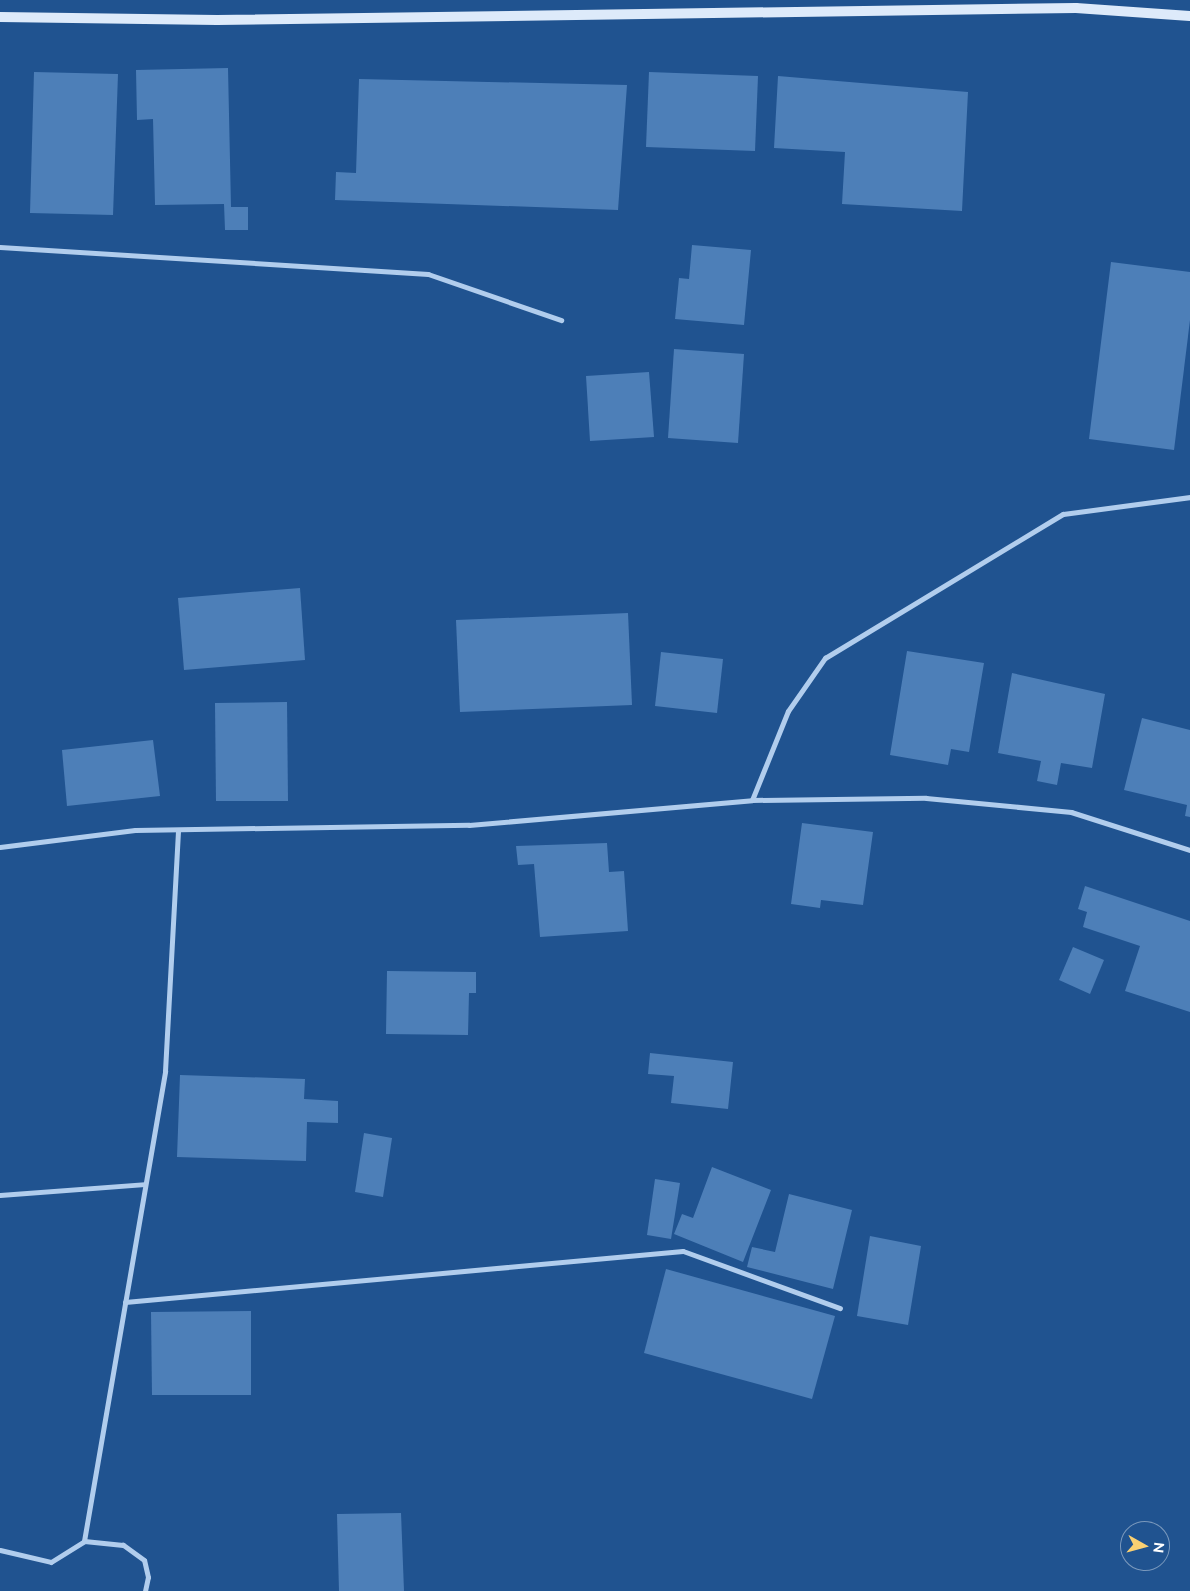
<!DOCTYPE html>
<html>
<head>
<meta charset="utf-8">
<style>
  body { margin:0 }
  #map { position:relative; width:1190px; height:1591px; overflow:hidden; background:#205390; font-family:Raleway,sans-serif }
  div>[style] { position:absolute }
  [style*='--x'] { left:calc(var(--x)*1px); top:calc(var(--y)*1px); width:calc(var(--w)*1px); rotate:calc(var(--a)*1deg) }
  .building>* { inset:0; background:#4d7fb8 }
  .minor>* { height:5px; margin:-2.5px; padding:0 2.5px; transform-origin:2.5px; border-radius:2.5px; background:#b1cded }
  .secondary>* { height:10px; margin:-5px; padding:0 5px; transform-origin:5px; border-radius:5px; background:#ddeafa }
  span { translate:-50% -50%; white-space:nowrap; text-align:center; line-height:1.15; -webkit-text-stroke:4.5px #205390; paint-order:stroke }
  .north { position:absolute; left:1120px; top:1521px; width:50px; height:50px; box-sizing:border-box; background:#205390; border:1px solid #7998bc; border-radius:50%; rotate:97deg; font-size:14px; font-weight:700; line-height:20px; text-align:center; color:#fff }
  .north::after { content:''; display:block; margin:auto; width:18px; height:22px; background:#fad072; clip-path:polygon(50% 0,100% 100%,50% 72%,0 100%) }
</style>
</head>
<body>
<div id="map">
  <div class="building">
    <div style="clip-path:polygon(228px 68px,231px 207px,248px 207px,248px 230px,225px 230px,224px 204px,155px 205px,153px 119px,137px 120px,136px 70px)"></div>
    <div style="clip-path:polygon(34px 72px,118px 74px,113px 215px,30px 213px)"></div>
    <div style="clip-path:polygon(649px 72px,758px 76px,755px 151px,646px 147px)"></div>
    <div style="clip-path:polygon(778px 76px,968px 92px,962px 211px,842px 204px,845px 152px,774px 148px)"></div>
    <div style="clip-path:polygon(359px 79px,627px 85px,618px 210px,335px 200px,336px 172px,356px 173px)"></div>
    <div style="clip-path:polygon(692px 245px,751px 250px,744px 325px,675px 319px,679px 278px,689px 279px)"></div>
    <div style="clip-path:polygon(1111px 262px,1190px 272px,1190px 320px,1174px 450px,1089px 439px)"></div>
    <div style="clip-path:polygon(674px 349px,744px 354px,738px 443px,668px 438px)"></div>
    <div style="clip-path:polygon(649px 372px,654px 437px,590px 441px,586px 376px)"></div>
    <div style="clip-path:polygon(300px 588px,305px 660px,184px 670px,178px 598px)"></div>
    <div style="clip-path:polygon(628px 613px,632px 705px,460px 712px,456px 620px)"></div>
    <div style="clip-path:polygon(907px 651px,984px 663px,969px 752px,951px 749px,948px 765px,890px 755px)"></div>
    <div style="clip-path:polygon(661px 652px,723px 659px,717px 713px,655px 706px)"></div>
    <div style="clip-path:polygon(1012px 673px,1105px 694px,1092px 768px,1061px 763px,1057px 785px,1037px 781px,1041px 761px,998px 753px)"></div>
    <div style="clip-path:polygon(287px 702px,288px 801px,216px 801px,215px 703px)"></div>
    <div style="clip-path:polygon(1142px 718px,1190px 730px,1190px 817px,1185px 816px,1187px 805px,1124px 790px)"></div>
    <div style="clip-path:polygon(153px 740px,160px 796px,67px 806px,62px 750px)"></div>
    <div style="clip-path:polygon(802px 823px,873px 832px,863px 905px,821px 900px,820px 908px,791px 904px)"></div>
    <div style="clip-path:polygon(607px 843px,609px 872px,624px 871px,628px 931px,540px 937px,534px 864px,518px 865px,516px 846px)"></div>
    <div style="clip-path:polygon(1085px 886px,1190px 921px,1190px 1012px,1125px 991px,1140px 946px,1083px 927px,1087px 912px,1078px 909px)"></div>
    <div style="clip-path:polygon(1073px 947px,1104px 960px,1090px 994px,1059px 980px)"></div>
    <div style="clip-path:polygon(387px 971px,476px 972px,476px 993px,469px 993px,468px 1035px,386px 1034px)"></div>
    <div style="clip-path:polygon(650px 1053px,733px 1062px,728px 1109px,671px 1103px,674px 1076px,648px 1074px)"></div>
    <div style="clip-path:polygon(180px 1075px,305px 1079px,304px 1099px,338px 1101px,338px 1123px,307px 1122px,306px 1161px,177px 1157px)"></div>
    <div style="clip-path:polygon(364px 1133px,392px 1138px,383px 1197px,355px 1192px)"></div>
    <div style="clip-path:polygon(712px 1167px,771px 1190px,743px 1262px,674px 1234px,682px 1214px,693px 1218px)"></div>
    <div style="clip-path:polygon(655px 1179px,680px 1183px,671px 1239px,647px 1235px)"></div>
    <div style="clip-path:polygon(789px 1194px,852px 1210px,833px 1289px,747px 1267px,752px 1247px,775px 1252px)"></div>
    <div style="clip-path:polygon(870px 1236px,921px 1246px,908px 1325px,857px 1316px)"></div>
    <div style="clip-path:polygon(666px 1269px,835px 1316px,812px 1399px,644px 1353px)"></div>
    <div style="clip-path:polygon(251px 1311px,251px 1395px,152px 1395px,151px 1312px)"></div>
    <div style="clip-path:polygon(401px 1513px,404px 1591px,339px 1591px,337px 1514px)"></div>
  </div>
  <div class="minor">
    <div style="--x:0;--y:247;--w:429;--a:3.6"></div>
    <div style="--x:428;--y:274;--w:141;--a:19.1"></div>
    <div style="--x:752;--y:800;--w:174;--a:-0.7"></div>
    <div style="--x:926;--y:798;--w:146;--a:5.5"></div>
    <div style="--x:1071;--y:812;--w:125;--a:17.7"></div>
    <div style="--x:0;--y:847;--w:136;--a:-7.2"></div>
    <div style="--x:135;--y:830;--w:334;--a:-0.9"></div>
    <div style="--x:469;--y:825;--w:284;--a:-5"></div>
    <div style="--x:752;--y:800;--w:96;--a:-68"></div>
    <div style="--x:788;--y:711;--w:65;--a:-55.1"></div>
    <div style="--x:825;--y:658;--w:278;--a:-31.2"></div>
    <div style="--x:1063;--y:514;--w:128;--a:-7.6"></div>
    <div style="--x:0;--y:1195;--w:145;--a:-4.3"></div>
    <div style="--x:125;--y:1302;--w:560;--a:-5.22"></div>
    <div style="--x:683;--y:1251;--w:167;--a:20"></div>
    <div style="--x:0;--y:1550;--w:52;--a:13.2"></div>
    <div style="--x:51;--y:1562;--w:39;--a:-32"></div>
    <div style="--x:145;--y:1591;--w:14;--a:-78"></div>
    <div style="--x:148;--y:1577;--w:17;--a:-103"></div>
    <div style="--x:144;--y:1560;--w:26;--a:-144"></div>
    <div style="--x:123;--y:1545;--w:39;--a:-174"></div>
    <div style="--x:84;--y:1541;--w:477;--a:-80.2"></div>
    <div style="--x:165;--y:1071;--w:241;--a:-86.9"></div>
  </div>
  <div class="secondary">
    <div style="--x:0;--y:17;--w:217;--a:0.8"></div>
    <div style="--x:217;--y:20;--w:859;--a:-0.8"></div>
    <div style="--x:1076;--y:8;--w:114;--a:4"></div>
  </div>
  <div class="north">N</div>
</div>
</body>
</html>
